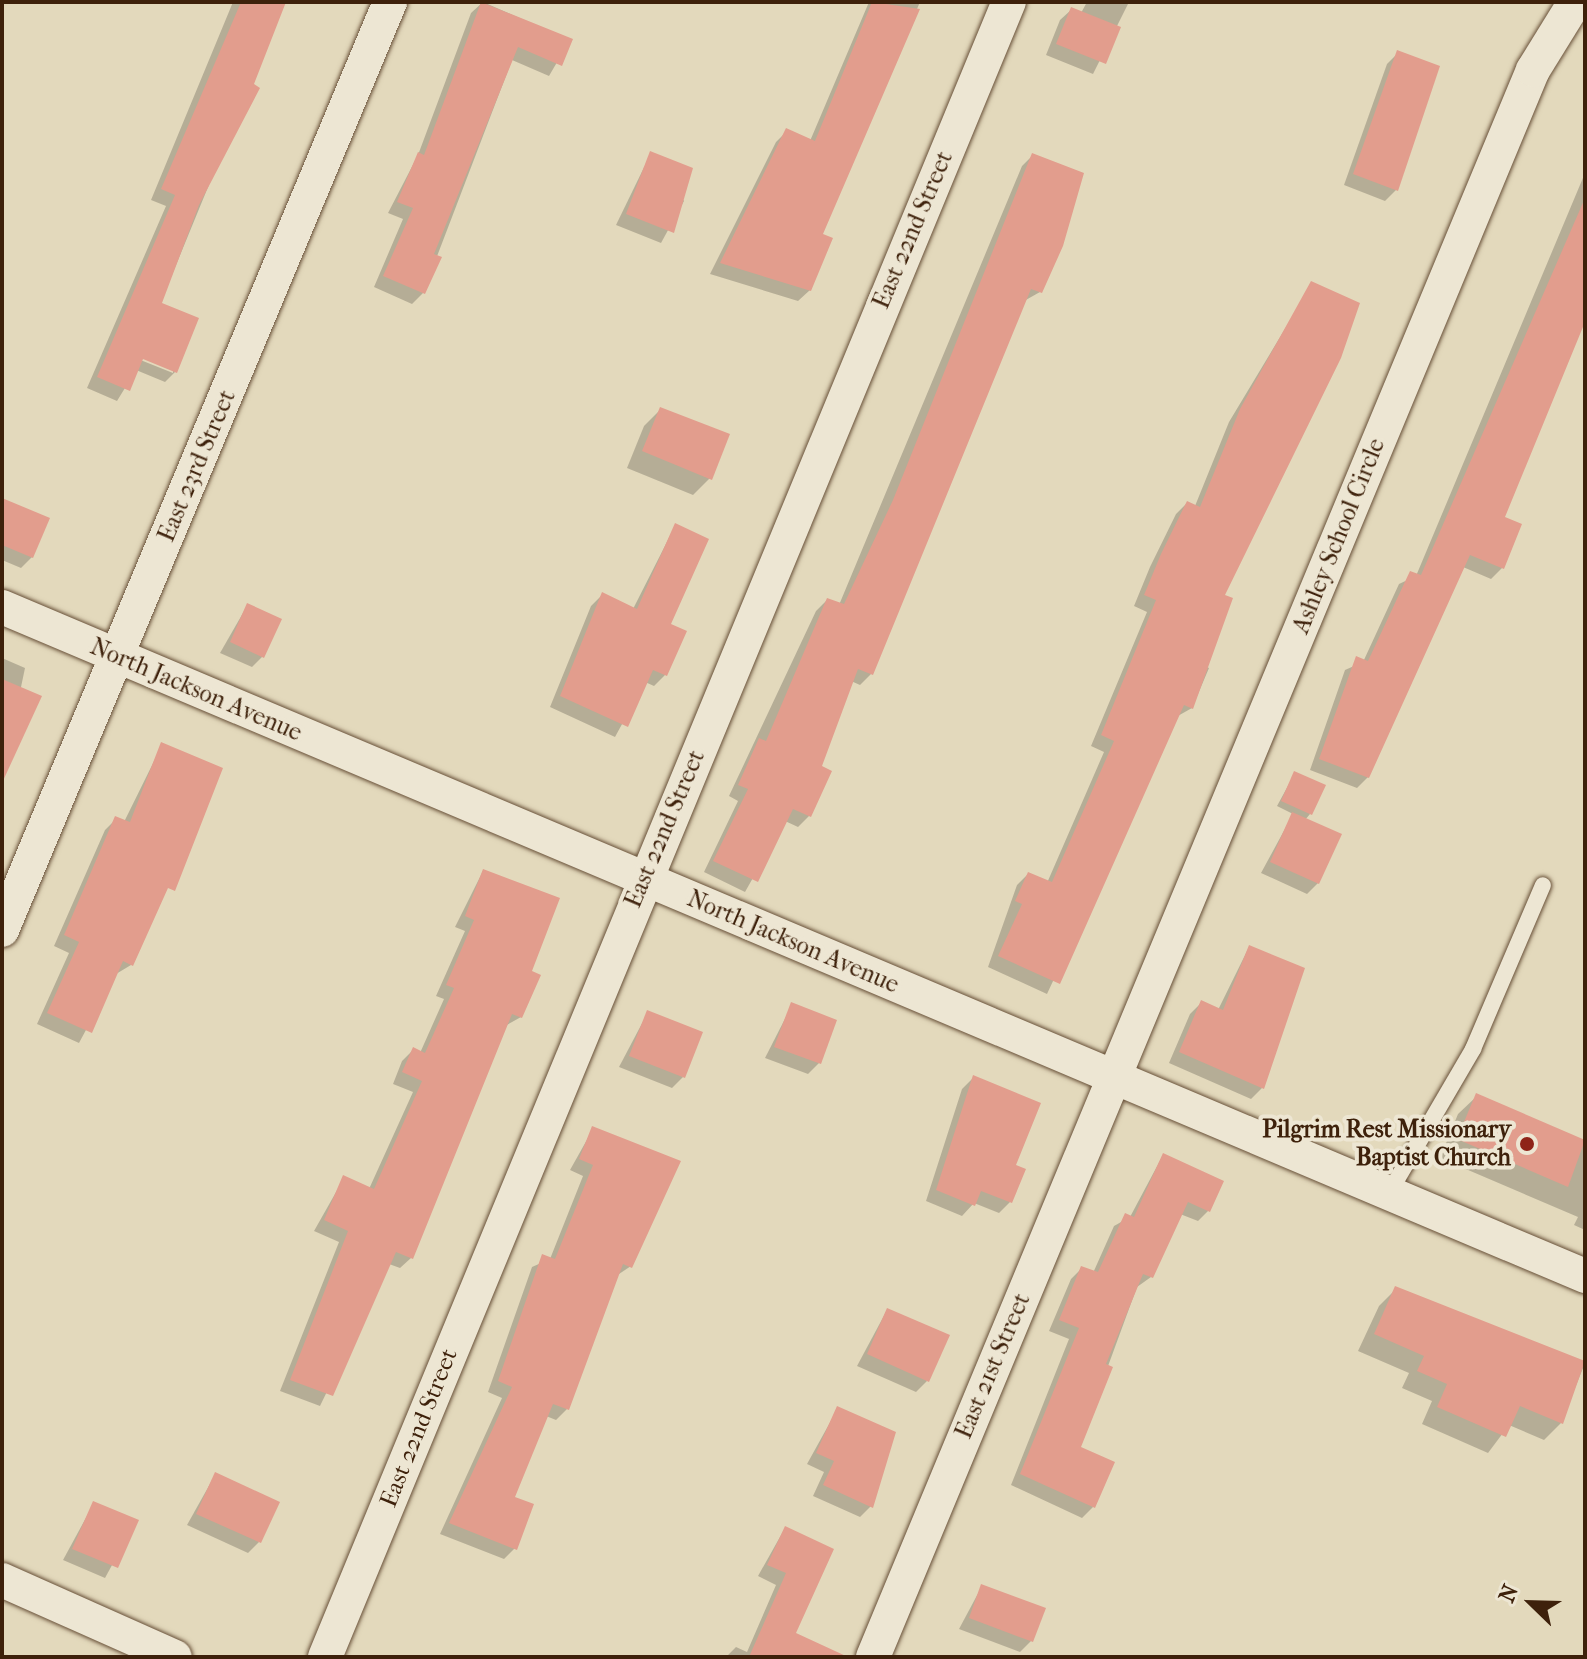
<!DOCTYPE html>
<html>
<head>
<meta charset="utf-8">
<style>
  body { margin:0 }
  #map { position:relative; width:1587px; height:1659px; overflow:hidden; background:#e3d9bc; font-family:"IM FELL French Canon",serif }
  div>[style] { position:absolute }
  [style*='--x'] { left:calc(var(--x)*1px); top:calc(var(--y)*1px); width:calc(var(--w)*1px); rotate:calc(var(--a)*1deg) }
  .shadow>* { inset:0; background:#0003 }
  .building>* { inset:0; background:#e29d8d }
  .roads { filter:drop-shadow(0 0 2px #674f37) drop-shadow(0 0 2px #674f37) }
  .service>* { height:16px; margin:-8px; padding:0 8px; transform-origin:8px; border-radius:8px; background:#ede6d3 }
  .minor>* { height:34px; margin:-17px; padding:0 17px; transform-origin:17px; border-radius:17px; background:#ede6d3 }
  .dots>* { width:22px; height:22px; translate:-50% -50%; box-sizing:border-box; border:4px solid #ede6d3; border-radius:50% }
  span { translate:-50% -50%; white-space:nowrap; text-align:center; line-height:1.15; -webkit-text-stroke:8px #ede6d3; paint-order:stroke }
  .street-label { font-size:24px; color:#3e210b }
  .poi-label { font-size:24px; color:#3e210b; font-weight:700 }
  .right { translate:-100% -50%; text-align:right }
  .frame { position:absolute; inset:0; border:4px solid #3e210b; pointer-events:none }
  .north { position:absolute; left:1491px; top:1563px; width:80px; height:80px; -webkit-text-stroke:6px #ede6d3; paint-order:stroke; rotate:293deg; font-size:22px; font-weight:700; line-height:32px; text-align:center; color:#3e210b }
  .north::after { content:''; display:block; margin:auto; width:28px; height:36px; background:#3e210b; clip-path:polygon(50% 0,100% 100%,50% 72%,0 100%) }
</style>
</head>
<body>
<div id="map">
  <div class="shadow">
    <div style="clip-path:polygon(evenodd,233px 2px,284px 2px,160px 304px,175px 372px,165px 382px,136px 370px,117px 401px,87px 388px,166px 206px,151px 200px,233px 2px,134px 353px,173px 369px,173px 373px,133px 357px,134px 353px)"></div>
    <div style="clip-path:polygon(483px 2px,570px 40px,549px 76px,512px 60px,423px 293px,412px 304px,374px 287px,403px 219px,388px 213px,418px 155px,471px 13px)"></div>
    <div style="clip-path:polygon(869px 2px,920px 2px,821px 235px,810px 290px,798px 301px,710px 274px,776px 142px,787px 131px,810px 141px)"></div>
    <div style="clip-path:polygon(1087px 2px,1129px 2px,1093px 74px,1046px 55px,1060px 20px,1071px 10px,1081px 13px)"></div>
    <div style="clip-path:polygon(1398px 53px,1396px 190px,1385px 201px,1344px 185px,1387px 64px)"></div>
    <div style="clip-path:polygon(651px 153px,684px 201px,661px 243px,616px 225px)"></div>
    <div style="clip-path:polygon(1033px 155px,1040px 292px,1024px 301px,871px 674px,860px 685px,851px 681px,819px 767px,829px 772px,809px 816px,798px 827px,785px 821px,745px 892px,704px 872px,738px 801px,729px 796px,816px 611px,827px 600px,839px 605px,1022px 166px)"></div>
    <div style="clip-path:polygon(1585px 173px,1585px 319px,1502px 518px,1502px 568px,1491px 579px,1463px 567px,1368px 777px,1357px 788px,1310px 770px,1345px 670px,1363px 662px,1399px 584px,1416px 576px)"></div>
    <div style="clip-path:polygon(1312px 284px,1201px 664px,1209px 668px,1192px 708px,1176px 717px,1047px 994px,988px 967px,1017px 885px,1028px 874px,1047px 883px,1104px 752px,1091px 746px,1147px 612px,1134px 606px,1150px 567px,1176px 514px,1187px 503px,1195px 506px,1229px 422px)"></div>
    <div style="clip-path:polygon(661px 409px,710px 478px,693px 495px,627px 468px,644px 426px)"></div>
    <div style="clip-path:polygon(2px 501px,32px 557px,21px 568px,2px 560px)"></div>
    <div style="clip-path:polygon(675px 526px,665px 675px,654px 686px,645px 682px,615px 737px,550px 707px,591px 606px,602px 595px,633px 609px)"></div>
    <div style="clip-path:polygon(247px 606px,263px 656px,252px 667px,220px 653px)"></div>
    <div style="clip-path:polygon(2px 658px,25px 668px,2px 778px)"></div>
    <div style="clip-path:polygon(162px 745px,131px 965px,116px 974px,79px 1043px,37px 1024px,69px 953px,54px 946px,105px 830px,116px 819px,124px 822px)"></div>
    <div style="clip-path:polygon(1295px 773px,1310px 814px,1305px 820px,1318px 883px,1307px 894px,1261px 873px,1293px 814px,1277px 806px)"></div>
    <div style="clip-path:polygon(483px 871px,529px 972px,521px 1017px,505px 1026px,411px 1258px,400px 1268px,389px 1264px,320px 1406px,280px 1391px,339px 1242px,314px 1231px,344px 1178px,369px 1189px,413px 1092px,393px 1084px,402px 1061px,413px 1050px,420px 1053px,444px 999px,436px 996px,465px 931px,455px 927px)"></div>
    <div style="clip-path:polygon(1249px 947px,1262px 1088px,1251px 1099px,1169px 1063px,1190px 1014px,1201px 1003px,1218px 1010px)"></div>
    <div style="clip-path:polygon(792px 1005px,819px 1063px,808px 1074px,765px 1058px)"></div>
    <div style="clip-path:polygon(648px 1012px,683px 1077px,672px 1088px,619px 1067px)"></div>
    <div style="clip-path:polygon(973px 1078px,1014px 1166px,1010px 1202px,999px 1213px,974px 1203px,962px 1216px,926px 1201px,962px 1089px)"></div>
    <div style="clip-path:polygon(1477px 1096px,1585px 1143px,1585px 1230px,1574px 1225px,1578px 1217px,1440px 1158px,1458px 1114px)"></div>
    <div style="clip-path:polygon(593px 1129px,631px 1266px,616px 1276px,567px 1409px,556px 1420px,546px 1416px,513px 1498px,515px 1548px,504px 1559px,440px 1534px,502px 1398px,488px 1392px,532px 1267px,550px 1259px,583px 1176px,570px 1170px)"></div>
    <div style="clip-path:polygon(1163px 1155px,1209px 1210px,1198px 1221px,1180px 1214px,1151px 1277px,1137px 1287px,1078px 1448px,1093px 1507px,1082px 1518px,1011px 1485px,1069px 1339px,1049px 1331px,1071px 1279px,1082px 1268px,1093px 1273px,1114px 1226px,1130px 1217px)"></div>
    <div style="clip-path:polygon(1396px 1289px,1585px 1363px,1561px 1423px,1544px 1440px,1509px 1425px,1488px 1453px,1422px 1424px,1432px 1401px,1402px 1388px,1409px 1373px,1358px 1351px,1379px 1306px)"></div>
    <div style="clip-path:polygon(887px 1310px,927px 1381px,916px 1392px,857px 1366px)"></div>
    <div style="clip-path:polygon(838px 1408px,871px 1506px,860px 1517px,813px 1496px,824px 1472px,807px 1464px)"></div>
    <div style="clip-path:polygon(215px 1475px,259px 1542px,248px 1553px,187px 1525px)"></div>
    <div style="clip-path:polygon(94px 1503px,136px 1521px,105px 1578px,63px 1560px)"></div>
    <div style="clip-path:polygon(785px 1528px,793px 1634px,804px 1657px,726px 1657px,736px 1647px,747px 1652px,776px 1585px,758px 1576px)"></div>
    <div style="clip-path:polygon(982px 1586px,1031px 1641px,1020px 1652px,959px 1629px)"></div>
  </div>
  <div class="building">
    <div style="clip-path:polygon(241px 2px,286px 2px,254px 84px,260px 88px,199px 205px,162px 303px,199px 318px,177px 373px,143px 359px,130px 391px,97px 377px,175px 195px,161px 189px)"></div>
    <div style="clip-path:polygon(481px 2px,573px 39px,562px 66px,518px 47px,434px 254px,442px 257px,425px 294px,383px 276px,413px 208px,397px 202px,418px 152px,424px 155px)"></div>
    <div style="clip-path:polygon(872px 2px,920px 9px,823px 234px,833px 238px,811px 291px,720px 263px,786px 128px,815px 141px)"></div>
    <div style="clip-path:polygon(1071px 7px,1121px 27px,1106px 64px,1056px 44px)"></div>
    <div style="clip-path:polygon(1397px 50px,1440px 66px,1398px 191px,1353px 174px)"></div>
    <div style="clip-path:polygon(650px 151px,693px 168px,674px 233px,626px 214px)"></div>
    <div style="clip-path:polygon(1032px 153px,1084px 173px,1063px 246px,1042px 293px,1031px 289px,873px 675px,858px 669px,822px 766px,832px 771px,811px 817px,793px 809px,758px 882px,713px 861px,748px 789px,738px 785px,759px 738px,766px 741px,827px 598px,844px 604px,893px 500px)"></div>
    <div style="clip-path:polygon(1585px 198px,1585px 322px,1505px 517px,1522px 524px,1504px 569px,1470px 555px,1369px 778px,1319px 759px,1356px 656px,1368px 661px,1410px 571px,1421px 575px)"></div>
    <div style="clip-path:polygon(1311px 281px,1360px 303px,1341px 358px,1225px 595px,1233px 598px,1193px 709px,1184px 705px,1060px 984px,998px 956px,1022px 904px,1015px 901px,1028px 872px,1052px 882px,1114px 741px,1101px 735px,1156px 600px,1144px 595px,1161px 554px,1187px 501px,1200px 507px,1240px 409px)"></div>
    <div style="clip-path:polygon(660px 407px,730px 434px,712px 480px,642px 451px)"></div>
    <div style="clip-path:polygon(2px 498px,50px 518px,33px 558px,2px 545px)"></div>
    <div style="clip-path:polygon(675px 523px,709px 539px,671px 624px,687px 631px,667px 676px,653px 670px,628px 727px,560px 696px,602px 592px,637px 609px)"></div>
    <div style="clip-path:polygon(247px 603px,282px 619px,264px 658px,230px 642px)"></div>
    <div style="clip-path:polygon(2px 679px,42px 696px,2px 783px)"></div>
    <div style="clip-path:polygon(161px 742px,223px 768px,175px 891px,168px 888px,133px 966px,123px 961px,92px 1033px,47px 1013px,79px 942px,64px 935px,115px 816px,130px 822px)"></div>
    <div style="clip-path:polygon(1294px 771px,1326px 785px,1312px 815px,1281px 801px)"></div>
    <div style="clip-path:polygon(1292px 812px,1342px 834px,1319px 884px,1270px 862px)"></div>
    <div style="clip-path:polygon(483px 869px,560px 898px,532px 971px,541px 975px,522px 1018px,512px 1014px,413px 1259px,396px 1252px,333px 1396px,290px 1380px,348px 1231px,324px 1220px,343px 1175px,374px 1189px,422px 1081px,402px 1072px,413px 1047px,425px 1053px,454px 988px,446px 985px,474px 920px,465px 916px)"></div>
    <div style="clip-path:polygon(1249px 945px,1305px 968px,1264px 1089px,1179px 1052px,1201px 1000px,1223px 1010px)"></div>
    <div style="clip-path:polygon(791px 1002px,837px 1020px,821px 1064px,774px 1047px)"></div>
    <div style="clip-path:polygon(647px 1010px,703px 1032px,685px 1078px,629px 1056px)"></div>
    <div style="clip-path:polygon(973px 1075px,1041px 1103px,1016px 1165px,1026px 1169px,1012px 1203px,981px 1191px,975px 1206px,936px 1190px)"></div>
    <div style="clip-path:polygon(1476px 1093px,1585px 1140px,1568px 1187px,1457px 1139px)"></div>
    <div style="clip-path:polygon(592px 1126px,681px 1161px,632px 1268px,623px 1264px,569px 1410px,553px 1404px,515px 1497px,534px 1504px,517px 1550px,449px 1523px,512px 1387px,498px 1381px,542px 1254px,555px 1259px,593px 1165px,579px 1159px)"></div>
    <div style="clip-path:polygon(1163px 1153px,1224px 1181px,1210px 1212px,1188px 1202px,1153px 1278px,1143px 1274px,1106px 1364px,1113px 1367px,1081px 1447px,1115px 1462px,1095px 1508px,1020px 1474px,1079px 1328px,1059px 1320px,1081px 1266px,1098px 1272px,1125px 1213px,1134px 1217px)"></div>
    <div style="clip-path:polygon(1395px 1286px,1585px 1361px,1563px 1424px,1520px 1406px,1506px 1437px,1437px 1407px,1447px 1384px,1417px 1371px,1424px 1356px,1374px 1334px)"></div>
    <div style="clip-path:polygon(887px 1308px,950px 1335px,929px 1382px,867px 1354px)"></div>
    <div style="clip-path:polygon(837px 1406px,896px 1432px,873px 1508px,823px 1485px,834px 1461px,816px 1453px)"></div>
    <div style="clip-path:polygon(215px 1472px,280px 1502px,261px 1543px,196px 1514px)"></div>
    <div style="clip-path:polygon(93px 1501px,139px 1520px,118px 1568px,72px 1549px)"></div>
    <div style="clip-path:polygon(785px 1526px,834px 1549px,796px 1633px,848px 1657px,749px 1657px,786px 1573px,767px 1565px)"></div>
    <div style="clip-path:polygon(981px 1584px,1046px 1608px,1033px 1642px,969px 1618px)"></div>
  </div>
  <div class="roads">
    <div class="service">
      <div style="--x:1389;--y:1193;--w:167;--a:-59.7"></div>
      <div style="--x:1473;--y:1049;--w:178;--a:-66.9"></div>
    </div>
    <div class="minor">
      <div style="--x:2;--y:607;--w:1719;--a:22.91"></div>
      <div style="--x:2;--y:930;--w:1006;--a:-67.31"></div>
      <div style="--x:2;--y:1580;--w:189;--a:24"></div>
      <div style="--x:325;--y:1657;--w:1791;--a:-67.55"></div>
      <div style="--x:873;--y:1657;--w:1719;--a:-67.42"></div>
      <div style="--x:1533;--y:70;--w:80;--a:-58.3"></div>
    </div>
  </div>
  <div class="dots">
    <div style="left:1527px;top:1144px;background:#8f2418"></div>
  </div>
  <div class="street-label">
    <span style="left:913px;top:230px;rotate:-67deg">East 22nd Street</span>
    <span style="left:197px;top:466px;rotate:-67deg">East 23rd Street</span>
    <span style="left:1339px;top:536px;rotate:-68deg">Ashley School Circle</span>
    <span style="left:196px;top:690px;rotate:23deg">North Jackson Avenue</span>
    <span style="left:665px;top:829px;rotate:-67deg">East 22nd Street</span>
    <span style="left:793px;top:942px;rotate:23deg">North Jackson Avenue</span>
    <span style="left:993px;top:1366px;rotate:-67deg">East 21st Street</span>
    <span style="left:419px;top:1428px;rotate:-68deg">East 22nd Street</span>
  </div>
  <div class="poi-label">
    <span class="right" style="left:1511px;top:1144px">Pilgrim Rest Missionary<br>Baptist Church</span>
  </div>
  <div class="frame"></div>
  <div class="north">N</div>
</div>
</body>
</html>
